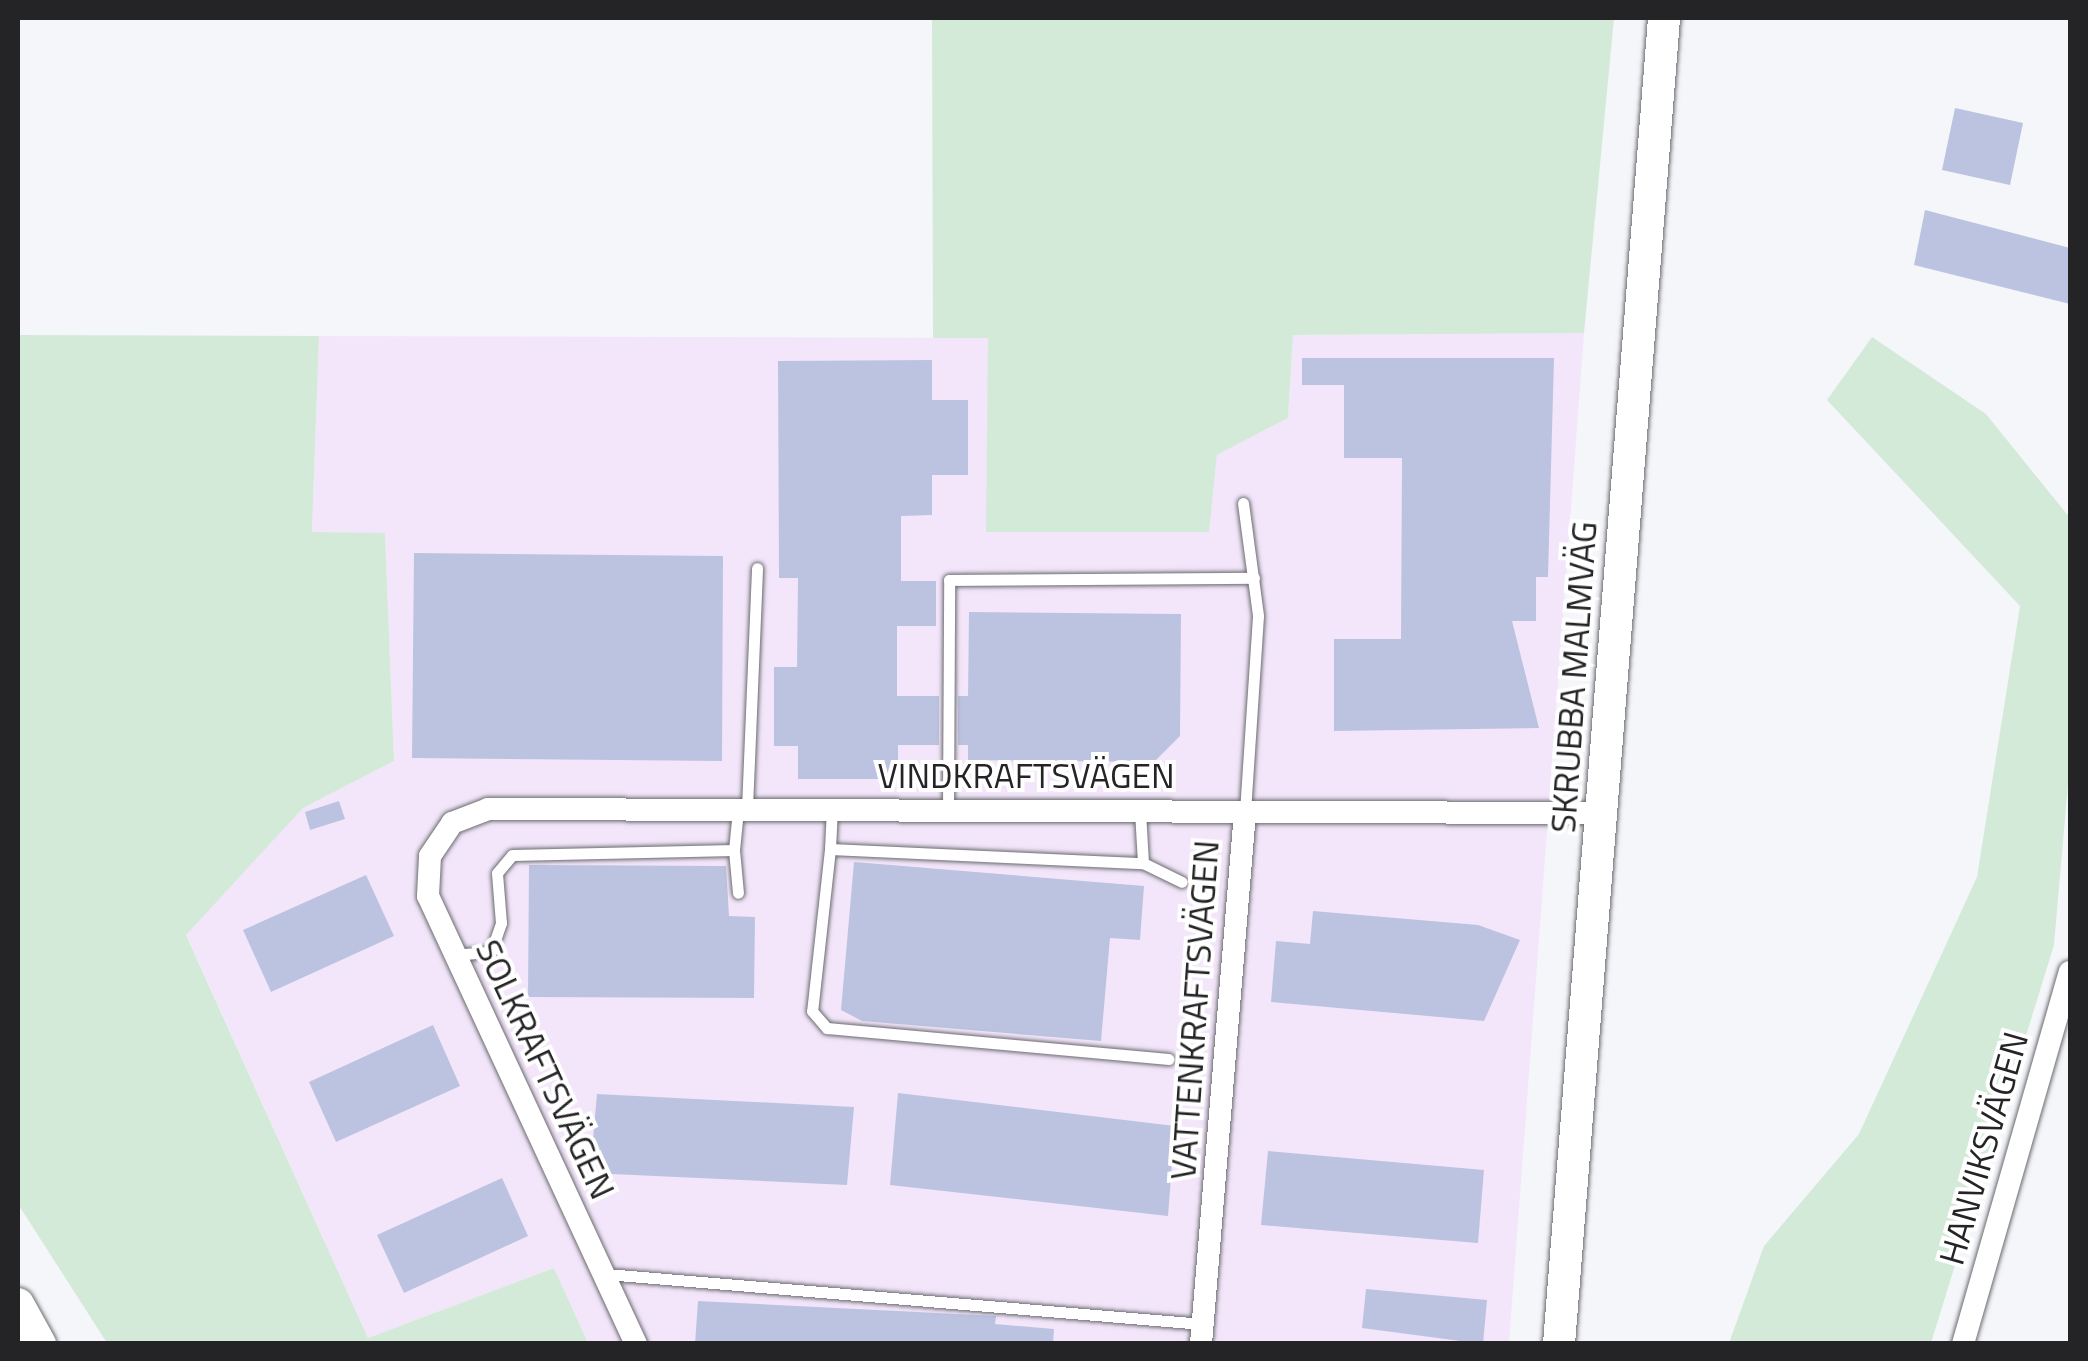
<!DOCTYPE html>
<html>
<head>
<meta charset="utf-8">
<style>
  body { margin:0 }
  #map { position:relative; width:2088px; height:1361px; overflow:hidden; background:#f4f6fa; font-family:"Titillium Web",sans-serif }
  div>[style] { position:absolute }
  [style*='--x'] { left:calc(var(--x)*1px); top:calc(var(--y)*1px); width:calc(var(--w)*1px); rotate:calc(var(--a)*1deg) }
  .commercial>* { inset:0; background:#f3e6fa }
  .green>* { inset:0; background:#d4ead9 }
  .building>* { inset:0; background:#bcc3e0 }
  .roads { filter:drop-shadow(0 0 2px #6a6b6f) drop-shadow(0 0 2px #6a6b6f) }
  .lane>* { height:11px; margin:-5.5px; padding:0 5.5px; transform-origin:5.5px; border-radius:5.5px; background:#fff }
  .street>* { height:22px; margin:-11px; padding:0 11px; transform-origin:11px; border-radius:11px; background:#fff }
  .secondary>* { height:32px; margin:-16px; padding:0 16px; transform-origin:16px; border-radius:16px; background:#fff }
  span { translate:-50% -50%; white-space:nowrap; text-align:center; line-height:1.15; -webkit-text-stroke:8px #fff; paint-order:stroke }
  .street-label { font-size:35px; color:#242426 }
  .frame { position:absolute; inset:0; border:20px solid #242426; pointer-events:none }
</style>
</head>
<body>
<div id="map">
  <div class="commercial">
    <div style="clip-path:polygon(1584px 333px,1509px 1343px,588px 1343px,554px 1268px,368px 1338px,186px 934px,303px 808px,394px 761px,385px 534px,312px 533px,319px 336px,988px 338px,1209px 531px,1217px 455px,1288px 418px,1293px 335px)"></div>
  </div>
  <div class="green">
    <div style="clip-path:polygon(932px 18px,1614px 18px,1584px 333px,1293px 335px,1288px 418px,1217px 455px,1209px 532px,986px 532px,988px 338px,933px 338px)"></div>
    <div style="clip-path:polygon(18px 335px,319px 336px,312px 532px,385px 533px,394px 761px,303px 808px,186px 935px,368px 1338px,554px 1268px,588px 1343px,107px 1343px,18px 1204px)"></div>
    <div style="clip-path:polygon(1872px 337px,1986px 414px,2070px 518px,2070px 761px,2054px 945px,1931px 1343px,1729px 1343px,1764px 1246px,1859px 1134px,1977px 877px,2020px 606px,1827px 400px)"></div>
  </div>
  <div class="building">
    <div style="clip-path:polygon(1955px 108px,2023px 123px,2010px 185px,1942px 170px)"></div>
    <div style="clip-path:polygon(1925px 210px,2070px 248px,2070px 304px,1914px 265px)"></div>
    <div style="clip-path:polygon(1302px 358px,1554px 358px,1548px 577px,1536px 577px,1536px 621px,1512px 621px,1539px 728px,1334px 731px,1334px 639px,1401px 639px,1402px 458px,1344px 458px,1344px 385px,1302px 385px)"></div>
    <div style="clip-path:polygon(932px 360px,932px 400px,968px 400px,968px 475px,932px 475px,932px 515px,901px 516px,901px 581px,936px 581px,936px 626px,897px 626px,897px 696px,939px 696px,939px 745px,898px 745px,898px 779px,798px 779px,798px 746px,774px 746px,774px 667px,797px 667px,798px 578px,779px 578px,778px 361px)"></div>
    <div style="clip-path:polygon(414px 553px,723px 556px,722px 761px,412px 758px)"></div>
    <div style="clip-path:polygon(969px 612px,1181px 614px,1180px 736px,1154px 762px,968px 760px,968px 745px,958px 745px,958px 696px,968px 696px)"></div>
    <div style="clip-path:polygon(339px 801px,345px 819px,310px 830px,305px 812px)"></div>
    <div style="clip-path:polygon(854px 862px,1144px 886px,1140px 940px,1110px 938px,1101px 1041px,862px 1021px,841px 1010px)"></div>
    <div style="clip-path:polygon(529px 865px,726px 866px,729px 916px,755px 917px,754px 998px,528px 997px)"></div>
    <div style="clip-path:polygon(366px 875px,394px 936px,271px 992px,243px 930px)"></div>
    <div style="clip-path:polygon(1313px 911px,1478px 925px,1520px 940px,1484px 1021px,1271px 1002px,1276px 941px,1310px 944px)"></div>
    <div style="clip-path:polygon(433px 1025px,460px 1086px,336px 1142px,309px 1082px)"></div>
    <div style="clip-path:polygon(898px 1093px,1175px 1126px,1168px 1216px,890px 1185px)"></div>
    <div style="clip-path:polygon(597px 1094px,854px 1107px,847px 1185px,590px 1173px)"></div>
    <div style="clip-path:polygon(1268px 1151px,1484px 1170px,1478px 1243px,1261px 1225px)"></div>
    <div style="clip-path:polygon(502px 1178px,528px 1236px,404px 1293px,377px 1235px)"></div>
    <div style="clip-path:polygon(1366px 1289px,1487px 1300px,1483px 1344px,1362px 1328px)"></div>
    <div style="clip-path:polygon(698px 1301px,996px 1316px,995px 1324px,1054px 1329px,1053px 1344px,695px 1344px)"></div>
  </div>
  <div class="roads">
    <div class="lane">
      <div style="--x:1243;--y:503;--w:114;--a:82.4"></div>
      <div style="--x:1258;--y:616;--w:196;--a:93.8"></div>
      <div style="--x:747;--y:808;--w:240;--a:-87.6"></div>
      <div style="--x:832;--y:808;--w:41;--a:92.8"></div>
      <div style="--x:830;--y:849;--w:313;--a:2.6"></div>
      <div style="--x:1143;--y:863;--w:52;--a:-93.3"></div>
      <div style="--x:948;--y:809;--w:229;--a:-89.7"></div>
      <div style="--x:949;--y:580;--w:305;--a:-0.4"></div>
      <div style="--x:830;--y:849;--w:163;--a:96.3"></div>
      <div style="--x:812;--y:1011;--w:23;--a:49"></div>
      <div style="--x:827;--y:1028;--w:343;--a:5.2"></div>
      <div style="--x:734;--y:850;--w:43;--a:84.7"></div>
      <div style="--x:1143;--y:863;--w:43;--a:26"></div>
      <div style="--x:453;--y:955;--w:38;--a:-5"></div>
      <div style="--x:491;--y:952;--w:31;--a:-71"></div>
      <div style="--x:501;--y:923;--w:50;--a:-94.6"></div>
      <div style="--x:497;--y:873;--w:23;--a:-50"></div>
      <div style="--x:512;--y:855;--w:222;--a:-1.3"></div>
      <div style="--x:734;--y:850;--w:40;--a:-84.3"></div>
      <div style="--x:606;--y:1274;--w:599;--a:4.79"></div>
    </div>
    <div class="street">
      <div style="--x:636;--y:1344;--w:494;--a:-114.9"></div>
      <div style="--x:428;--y:896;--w:40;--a:-87.1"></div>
      <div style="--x:430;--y:856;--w:40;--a:-56"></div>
      <div style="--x:452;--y:823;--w:39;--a:-21"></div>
      <div style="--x:488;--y:809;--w:1114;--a:0.21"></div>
      <div style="--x:1201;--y:1344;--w:534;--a:-85.27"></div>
      <div style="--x:1963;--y:1344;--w:387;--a:-74"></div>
    </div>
    <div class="secondary">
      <div style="--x:18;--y:1304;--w:46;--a:61.2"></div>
      <div style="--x:1559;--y:1344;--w:1330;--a:-85.47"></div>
    </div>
  </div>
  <div class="street-label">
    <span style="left:1573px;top:677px;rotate:-86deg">SKRUBBA MALMVÄG</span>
    <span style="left:1026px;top:775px">VINDKRAFTSVÄGEN</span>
    <span style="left:1194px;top:1010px;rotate:-86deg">VATTENKRAFTSVÄGEN</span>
    <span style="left:546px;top:1069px;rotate:65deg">SOLKRAFTSVÄGEN</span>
    <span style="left:1983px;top:1148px;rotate:-74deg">HANVIKSVÄGEN</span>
  </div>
  <div class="frame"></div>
</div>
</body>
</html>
